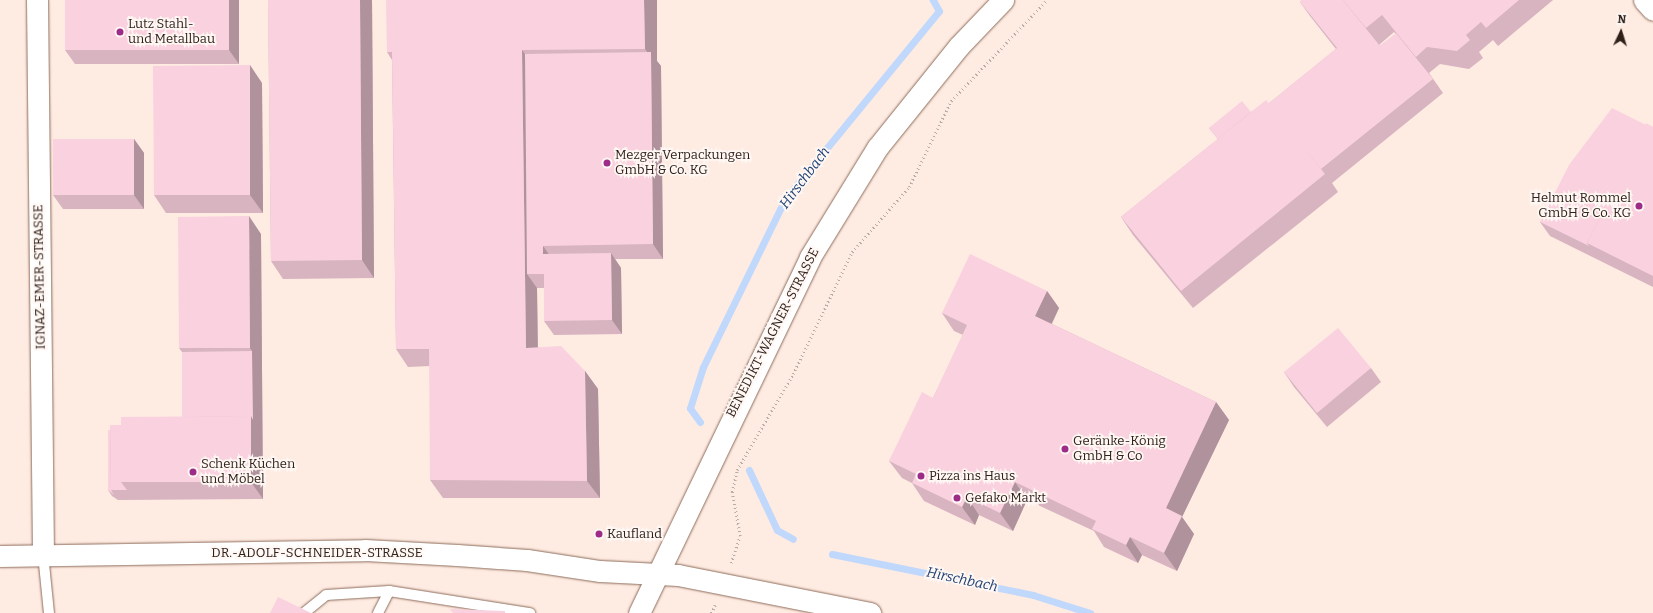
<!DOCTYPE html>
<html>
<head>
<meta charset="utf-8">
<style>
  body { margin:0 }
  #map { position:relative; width:1653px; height:613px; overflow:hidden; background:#fff7f3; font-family:Bitter,serif }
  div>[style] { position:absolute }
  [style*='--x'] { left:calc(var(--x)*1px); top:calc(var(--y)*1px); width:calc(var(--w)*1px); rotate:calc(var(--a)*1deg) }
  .built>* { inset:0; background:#feebe2 }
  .stream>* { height:7px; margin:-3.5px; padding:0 3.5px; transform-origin:3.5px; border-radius:3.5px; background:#c0d8fb }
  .path>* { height:2.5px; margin-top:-1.25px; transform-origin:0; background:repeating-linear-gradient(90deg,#b7ada8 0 1px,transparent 0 4px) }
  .roads { filter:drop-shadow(0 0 1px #8d6c5a) drop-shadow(0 0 1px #8d6c5a) }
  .service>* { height:10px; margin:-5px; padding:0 5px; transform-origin:5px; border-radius:5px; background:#fff }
  .minor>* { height:21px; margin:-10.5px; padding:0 10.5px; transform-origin:10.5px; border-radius:10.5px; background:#fff }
  .wall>* { inset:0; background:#d7b4c0 }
  .shaded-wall>* { inset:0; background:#af929c }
  .building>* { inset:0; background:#fad1df }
  .dots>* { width:11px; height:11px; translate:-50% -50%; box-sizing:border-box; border:2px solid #fff7f3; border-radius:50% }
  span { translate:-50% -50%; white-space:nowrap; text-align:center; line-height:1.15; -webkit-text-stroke:3.5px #fff7f3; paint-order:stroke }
  .poi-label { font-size:13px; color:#2f211a }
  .left { translate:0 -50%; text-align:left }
  .right { translate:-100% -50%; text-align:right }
  .street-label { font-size:13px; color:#2f211a }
  .water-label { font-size:14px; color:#1c4074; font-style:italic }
  .north { position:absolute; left:1601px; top:12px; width:40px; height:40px; -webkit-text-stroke:3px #fff7f3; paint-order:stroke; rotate:4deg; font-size:11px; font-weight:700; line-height:16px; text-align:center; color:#2f211a }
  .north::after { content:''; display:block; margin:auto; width:14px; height:18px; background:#2f211a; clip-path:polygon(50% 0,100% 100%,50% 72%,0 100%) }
</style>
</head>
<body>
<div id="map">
  <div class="built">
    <div style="clip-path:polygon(0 0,1653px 0,1653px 613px,0 613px)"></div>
  </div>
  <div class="stream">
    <div style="--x:700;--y:422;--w:17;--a:-126"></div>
    <div style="--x:690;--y:408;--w:43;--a:-72.4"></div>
    <div style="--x:703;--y:367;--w:187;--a:-64"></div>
    <div style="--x:785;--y:199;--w:243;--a:-50.7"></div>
    <div style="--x:939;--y:11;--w:13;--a:-119"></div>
    <div style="--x:749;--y:470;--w:66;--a:65"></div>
    <div style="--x:777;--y:530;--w:18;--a:29"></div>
    <div style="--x:832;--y:554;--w:205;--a:11.5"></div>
    <div style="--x:1033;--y:595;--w:60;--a:17.5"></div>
  </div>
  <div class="path">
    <div style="--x:731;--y:563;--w:28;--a:-72"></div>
    <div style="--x:740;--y:536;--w:45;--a:-100.3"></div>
    <div style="--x:732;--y:492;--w:23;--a:-77"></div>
    <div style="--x:737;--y:470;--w:111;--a:-59.7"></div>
    <div style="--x:793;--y:374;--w:136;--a:-64.2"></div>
    <div style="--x:852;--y:252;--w:86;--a:-48.8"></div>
    <div style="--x:909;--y:187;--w:96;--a:-64"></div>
    <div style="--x:951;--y:101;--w:139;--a:-46.5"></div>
    <div style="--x:711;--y:613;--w:9;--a:-63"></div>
  </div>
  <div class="roads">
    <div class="service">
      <div style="--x:43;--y:554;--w:59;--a:84.2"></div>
      <div style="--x:304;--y:613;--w:28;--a:-39"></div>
      <div style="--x:326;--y:595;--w:63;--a:-3.6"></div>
      <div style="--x:378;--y:613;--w:25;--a:-63"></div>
      <div style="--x:389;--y:591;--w:143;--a:8.9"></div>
    </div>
    <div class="minor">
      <div style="--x:37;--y:0;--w:553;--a:89.38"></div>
      <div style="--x:1644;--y:0;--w:13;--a:48"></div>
      <div style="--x:0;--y:556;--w:365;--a:-0.9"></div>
      <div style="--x:365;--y:550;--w:92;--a:3.1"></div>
      <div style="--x:457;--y:555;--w:70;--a:4.1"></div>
      <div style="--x:527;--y:560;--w:74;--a:8.6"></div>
      <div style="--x:600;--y:571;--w:78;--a:2.9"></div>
      <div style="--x:678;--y:575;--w:196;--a:11.2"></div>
      <div style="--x:639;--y:613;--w:395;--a:-64.3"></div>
      <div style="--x:810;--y:257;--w:128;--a:-58.4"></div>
      <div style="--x:877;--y:148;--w:131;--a:-51.2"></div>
      <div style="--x:959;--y:46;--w:64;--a:-46.3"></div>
    </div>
  </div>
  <div class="wall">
    <div style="clip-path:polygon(239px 0,239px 64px,75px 64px,65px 50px)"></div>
    <div style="clip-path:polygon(268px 0,372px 0,374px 278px,283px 279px,271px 261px)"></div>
    <div style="clip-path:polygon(657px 0,657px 61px,661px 66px,663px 259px,615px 259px,621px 268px,622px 334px,554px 335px,544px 321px,544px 288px,537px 288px,538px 347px,585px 371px,598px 389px,600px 498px,443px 498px,430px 480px,430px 366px,408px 367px,396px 349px,392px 60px,387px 52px)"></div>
    <div style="clip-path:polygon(evenodd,1302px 0,1553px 0,1498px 46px,1493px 40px,1479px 52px,1483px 58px,1469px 69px,1440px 64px,1429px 73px,1443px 93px,1332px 183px,1338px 192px,1193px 308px,1133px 235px,1121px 217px,1218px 139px,1209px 128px,1251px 112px,1268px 104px,1336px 49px,1310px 16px,1300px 2px,1302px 0,1394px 32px,1396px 34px,1380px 46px,1379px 45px,1394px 32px)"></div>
    <div style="clip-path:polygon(262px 83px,263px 213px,166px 213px,154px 195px)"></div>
    <div style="clip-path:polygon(1646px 125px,1653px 127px,1653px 287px,1550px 236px,1540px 222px)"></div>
    <div style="clip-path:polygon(134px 139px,144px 153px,144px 209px,63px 209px,53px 195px)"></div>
    <div style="clip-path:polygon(261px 234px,263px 499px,118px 500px,112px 496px,108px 490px,110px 430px,121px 425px,182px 417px,182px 352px,179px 348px)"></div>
    <div style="clip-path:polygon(1047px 291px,1059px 308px,1052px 324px,1216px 402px,1229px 420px,1182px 517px,1194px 534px,1177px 571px,1142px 555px,1138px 563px,1104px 547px,1094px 531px,1027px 500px,1013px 531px,979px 515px,975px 525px,924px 501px,912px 483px,902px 478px,889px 461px,933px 398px,963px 335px,954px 331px,942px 313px)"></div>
    <div style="clip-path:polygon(1371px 368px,1381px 382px,1327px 427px,1294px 387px,1284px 372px)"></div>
  </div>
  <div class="shaded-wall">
    <div style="clip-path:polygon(229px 0,239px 0,239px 64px,229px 50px)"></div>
    <div style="clip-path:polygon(360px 0,372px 0,374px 278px,362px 260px)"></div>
    <div style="clip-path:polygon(644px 0,657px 0,657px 61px,661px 66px,663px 259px,653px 244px,651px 57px,645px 49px)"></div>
    <div style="clip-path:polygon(522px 50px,535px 68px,527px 274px,537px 288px,538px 365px,526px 348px)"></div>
    <div style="clip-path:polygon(250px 65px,262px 83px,263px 213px,250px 195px)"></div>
    <div style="clip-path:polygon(134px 139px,144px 153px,144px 209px,134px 195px)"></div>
    <div style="clip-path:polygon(249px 216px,261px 234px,263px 499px,251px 482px,251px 416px,252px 351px,250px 348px)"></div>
    <div style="clip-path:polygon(543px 246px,553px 260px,543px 254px)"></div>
    <div style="clip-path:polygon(611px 253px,621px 268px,622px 334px,612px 320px)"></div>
    <div style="clip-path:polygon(1047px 291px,1059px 308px,1047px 333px,1035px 316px)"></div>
    <div style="clip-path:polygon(585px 371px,598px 389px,600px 498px,587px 481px)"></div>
    <div style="clip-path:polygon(1216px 402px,1229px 420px,1182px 517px,1194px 534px,1177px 571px,1164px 553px,1166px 508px)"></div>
    <div style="clip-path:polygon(1015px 482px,1027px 500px,1013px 531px,1000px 513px)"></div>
    <div style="clip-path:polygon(967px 497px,979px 515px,975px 525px,962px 507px)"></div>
    <div style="clip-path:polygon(1130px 537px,1142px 555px,1138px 563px,1126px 545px)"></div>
  </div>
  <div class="building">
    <div style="clip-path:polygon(65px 0,229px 0,229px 50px,65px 50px)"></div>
    <div style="clip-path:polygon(268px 0,360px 0,362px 260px,271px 261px)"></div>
    <div style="clip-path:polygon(386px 0,644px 0,645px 49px,522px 50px,526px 348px,561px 346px,585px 371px,587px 481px,430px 480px,429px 349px,396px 349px,392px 52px,387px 52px)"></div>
    <div style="clip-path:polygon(1302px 0,1343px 0,1380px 46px,1396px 33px,1433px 79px,1321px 169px,1268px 104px,1337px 48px,1300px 2px)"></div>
    <div style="clip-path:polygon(1343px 0,1519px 0,1486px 28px,1481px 22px,1466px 35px,1470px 40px,1457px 51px,1427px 47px,1416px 57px,1382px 15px,1366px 28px)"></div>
    <div style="clip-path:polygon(651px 52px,653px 244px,543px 246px,543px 254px,611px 253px,612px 320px,544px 321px,544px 274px,527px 274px,525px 54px)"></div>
    <div style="clip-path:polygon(250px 65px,250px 195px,154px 195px,153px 66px)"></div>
    <div style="clip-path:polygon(1266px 100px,1325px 174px,1181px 291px,1121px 217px)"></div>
    <div style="clip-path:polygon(1242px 101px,1251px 112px,1218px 139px,1209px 128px)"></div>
    <div style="clip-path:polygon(1612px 108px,1646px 125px,1587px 243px,1589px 246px,1540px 222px,1569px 165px)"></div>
    <div style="clip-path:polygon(1646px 123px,1653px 127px,1653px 276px,1587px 243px)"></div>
    <div style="clip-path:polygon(53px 139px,134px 139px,134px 195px,53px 195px)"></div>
    <div style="clip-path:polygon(249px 216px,250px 348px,179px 348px,178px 217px)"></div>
    <div style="clip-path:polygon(970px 254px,1047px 291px,1035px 316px,1216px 402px,1166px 508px,1182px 516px,1164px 553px,1130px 537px,1126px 545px,1092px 529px,1096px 521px,1015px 482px,1000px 513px,967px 497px,962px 507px,912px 483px,916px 474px,889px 461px,922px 392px,933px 398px,967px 325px,942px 313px)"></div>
    <div style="clip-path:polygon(1338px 328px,1371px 368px,1317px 413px,1284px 372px)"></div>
    <div style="clip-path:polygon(252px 351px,253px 420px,251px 416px,182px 417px,182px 352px)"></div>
    <div style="clip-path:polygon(251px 416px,251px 482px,121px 482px,121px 417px)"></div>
    <div style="clip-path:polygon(110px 425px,121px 425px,121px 482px,127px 490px,111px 490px)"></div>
    <div style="clip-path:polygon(108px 430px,110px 430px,111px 490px,114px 495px,108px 490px)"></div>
    <div style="clip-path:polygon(278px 597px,311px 613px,270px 613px)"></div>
    <div style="clip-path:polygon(450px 609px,505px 611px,505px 613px,453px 613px)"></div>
  </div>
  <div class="dots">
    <div style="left:120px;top:32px;background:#9d2b88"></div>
    <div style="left:607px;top:163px;background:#9d2b88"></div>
    <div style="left:1639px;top:206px;background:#9d2b88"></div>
    <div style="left:1065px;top:449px;background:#9d2b88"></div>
    <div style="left:193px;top:472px;background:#9d2b88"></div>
    <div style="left:921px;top:476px;background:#9d2b88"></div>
    <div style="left:957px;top:498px;background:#9d2b88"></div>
    <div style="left:599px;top:534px;background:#9d2b88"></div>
  </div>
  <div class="poi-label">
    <span class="left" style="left:128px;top:32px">Lutz Stahl-<br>und Metallbau</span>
    <span class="left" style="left:615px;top:163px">Mezger Verpackungen<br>GmbH &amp; Co. KG</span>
    <span class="right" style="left:1631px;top:206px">Helmut Rommel<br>GmbH &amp; Co. KG</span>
    <span class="left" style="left:1073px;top:449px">Geränke-König<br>GmbH &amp; Co</span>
    <span class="left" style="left:201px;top:472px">Schenk Küchen<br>und Möbel</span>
    <span class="left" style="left:929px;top:476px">Pizza ins Haus</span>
    <span class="left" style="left:965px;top:498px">Gefako Markt</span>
    <span class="left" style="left:607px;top:534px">Kaufland</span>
  </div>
  <div class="street-label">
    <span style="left:40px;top:277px;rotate:-91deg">IGNAZ-EMER-STRASSE</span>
    <span style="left:773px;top:333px;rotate:-63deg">BENEDIKT-WAGNER-STRASSE</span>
    <span style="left:317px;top:553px">DR.-ADOLF-SCHNEIDER-STRASSE</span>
  </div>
  <div class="water-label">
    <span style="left:805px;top:178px;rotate:-53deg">Hirschbach</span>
    <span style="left:962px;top:580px;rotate:12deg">Hirschbach</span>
  </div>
  <div class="north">N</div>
</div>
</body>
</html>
